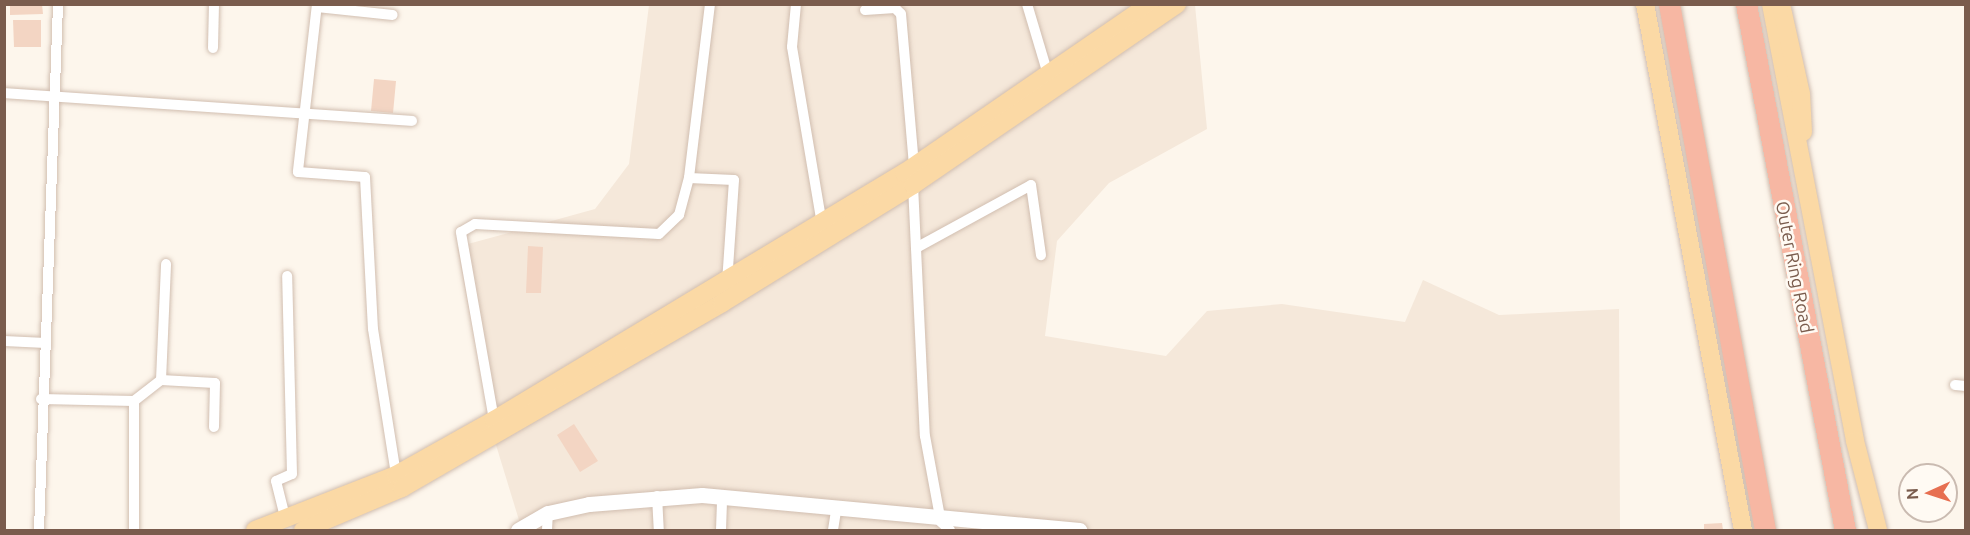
<!DOCTYPE html>
<html>
<head>
<meta charset="utf-8">
<style>
  body { margin:0 }
  #map { position:relative; width:1970px; height:535px; overflow:hidden; background:#fdf6ec; font-family:Ubuntu,sans-serif }
  div>[style] { position:absolute }
  [style*='--x'] { left:calc(var(--x)*1px); top:calc(var(--y)*1px); width:calc(var(--w)*1px); rotate:calc(var(--a)*1deg) }
  .residential>* { inset:0; background:#f5e8da }
  .building>* { inset:0; background:#f3d5c3 }
  .roads { filter:drop-shadow(0 0 2px #d1beb0) drop-shadow(0 0 2px #d1beb0) }
  .street>* { height:10px; margin:-5px; padding:0 5px; transform-origin:5px; border-radius:5px; background:#fff }
  .secondary>* { height:15px; margin:-7.5px; padding:0 7.5px; transform-origin:7.5px; border-radius:7.5px; background:#fff }
  .primary>* { height:18px; margin:-9px; padding:0 9px; transform-origin:9px; border-radius:9px; background:#fbd9a5 }
  .highway>* { height:21px; margin:-10.5px; padding:0 10.5px; transform-origin:10.5px; border-radius:10.5px; background:#f7b7a3 }
  span { translate:-50% -50%; white-space:nowrap; text-align:center; line-height:1.15; -webkit-text-stroke:5px #fffaf3; paint-order:stroke }
  .street-label { font-size:18px; color:#7a5c4d }
  .frame { position:absolute; inset:0; border:6px solid #7a5c4d; pointer-events:none }
  .north { position:absolute; left:1898px; top:463px; width:60px; height:60px; box-sizing:border-box; background:#fffaf3; border:2px solid #cabbb1; border-radius:50%; rotate:267deg; font-size:16px; font-weight:700; line-height:24px; text-align:center; color:#7a5c4d }
  .north::after { content:''; display:block; margin:auto; width:21px; height:27px; background:#e76f51; clip-path:polygon(50% 0,100% 100%,50% 72%,0 100%) }
</style>
</head>
<body>
<div id="map">
  <div class="residential">
    <div style="clip-path:polygon(649px 5px,1195px 5px,1207px 129px,1109px 183px,1057px 241px,1045px 336px,1166px 356px,1207px 311px,1282px 304px,1405px 322px,1423px 280px,1499px 315px,1619px 309px,1620px 530px,522px 530px,492px 432px,457px 247px,595px 209px,629px 164px)"></div>
  </div>
  <div class="building">
    <div style="clip-path:polygon(10px 4px,42px 4px,43px 14px,10px 15px)"></div>
    <div style="clip-path:polygon(13px 20px,41px 20px,41px 47px,14px 47px)"></div>
    <div style="clip-path:polygon(374px 79px,396px 81px,393px 113px,371px 111px)"></div>
    <div style="clip-path:polygon(528px 246px,543px 247px,541px 293px,526px 293px)"></div>
    <div style="clip-path:polygon(574px 424px,598px 461px,580px 472px,557px 435px)"></div>
    <div style="clip-path:polygon(1722px 523px,1723px 530px,1704px 530px,1704px 524px)"></div>
  </div>
  <div class="roads">
    <div class="street">
      <div style="--x:317;--y:4;--w:169;--a:96.5"></div>
      <div style="--x:298;--y:172;--w:67;--a:4.3"></div>
      <div style="--x:365;--y:177;--w:152;--a:87"></div>
      <div style="--x:373;--y:329;--w:148;--a:81"></div>
      <div style="--x:710;--y:4;--w:175;--a:96.9"></div>
      <div style="--x:689;--y:178;--w:45;--a:2.5"></div>
      <div style="--x:734;--y:180;--w:102;--a:93.9"></div>
      <div style="--x:796;--y:4;--w:43;--a:95.3"></div>
      <div style="--x:792;--y:47;--w:181;--a:80.4"></div>
      <div style="--x:1027;--y:4;--w:70;--a:73.4"></div>
      <div style="--x:317;--y:7;--w:76;--a:6"></div>
      <div style="--x:865;--y:10;--w:30;--a:-4"></div>
      <div style="--x:895;--y:8;--w:8;--a:45"></div>
      <div style="--x:901;--y:14;--w:153;--a:85.1"></div>
      <div style="--x:213;--y:48;--w:44;--a:-88.7"></div>
      <div style="--x:4;--y:93;--w:409;--a:3.9"></div>
      <div style="--x:913;--y:185;--w:251;--a:87.3"></div>
      <div style="--x:925;--y:436;--w:87;--a:79.5"></div>
      <div style="--x:941;--y:522;--w:12;--a:42"></div>
      <div style="--x:916;--y:248;--w:131;--a:-28.7"></div>
      <div style="--x:1031;--y:185;--w:71;--a:81.9"></div>
      <div style="--x:4;--y:341;--w:42;--a:2.7"></div>
      <div style="--x:161;--y:380;--w:54;--a:3.2"></div>
      <div style="--x:215;--y:383;--w:44;--a:91.3"></div>
      <div style="--x:1955;--y:385;--w:11;--a:5"></div>
      <div style="--x:41;--y:399;--w:93;--a:1.2"></div>
      <div style="--x:134;--y:401;--w:129;--a:90"></div>
      <div style="--x:134;--y:401;--w:34;--a:-38"></div>
      <div style="--x:161;--y:380;--w:116;--a:-87.5"></div>
      <div style="--x:494;--y:420;--w:191;--a:-100"></div>
      <div style="--x:461;--y:232;--w:16;--a:-30"></div>
      <div style="--x:475;--y:224;--w:184;--a:3.1"></div>
      <div style="--x:659;--y:234;--w:28;--a:-44"></div>
      <div style="--x:679;--y:215;--w:38;--a:-75"></div>
      <div style="--x:657;--y:496;--w:34;--a:87"></div>
      <div style="--x:286;--y:521;--w:41;--a:-104"></div>
      <div style="--x:276;--y:481;--w:17;--a:-24"></div>
      <div style="--x:292;--y:474;--w:198;--a:-91.4"></div>
      <div style="--x:39;--y:530;--w:526;--a:-87.93"></div>
      <div style="--x:547;--y:530;--w:17;--a:-87"></div>
      <div style="--x:721;--y:530;--w:33;--a:-88"></div>
      <div style="--x:833;--y:530;--w:20;--a:-81"></div>
    </div>
    <div class="secondary">
      <div style="--x:518;--y:530;--w:34;--a:-30"></div>
      <div style="--x:548;--y:513;--w:42;--a:-12.4"></div>
      <div style="--x:589;--y:504;--w:113;--a:-4.6"></div>
      <div style="--x:702;--y:495;--w:379;--a:5.3"></div>
    </div>
    <div class="primary">
      <div style="--x:1645;--y:4;--w:535;--a:79.45"></div>
      <div style="--x:1771;--y:4;--w:445;--a:79.1"></div>
      <div style="--x:1855;--y:441;--w:92;--a:75.5"></div>
      <div style="--x:1781;--y:4;--w:92;--a:77.5"></div>
      <div style="--x:1801;--y:94;--w:38;--a:87"></div>
      <div style="--x:255;--y:530;--w:151;--a:-21.3"></div>
      <div style="--x:396;--y:475;--w:112;--a:-29.3"></div>
      <div style="--x:494;--y:420;--w:479;--a:-31.1"></div>
      <div style="--x:904;--y:173;--w:298;--a:-34.5"></div>
      <div style="--x:303;--y:530;--w:108;--a:-23"></div>
      <div style="--x:402;--y:488;--w:370;--a:-30"></div>
      <div style="--x:722;--y:303;--w:225;--a:-31.7"></div>
      <div style="--x:913;--y:185;--w:320;--a:-34.4"></div>
    </div>
    <div class="highway">
      <div style="--x:1669;--y:4;--w:535;--a:79.66"></div>
      <div style="--x:1746;--y:4;--w:535;--a:79.34"></div>
    </div>
  </div>
  <div class="street-label">
    <span style="left:1795px;top:267px;rotate:79deg">Outer Ring Road</span>
  </div>
  <div class="frame"></div>
  <div class="north">N</div>
</div>
</body>
</html>
